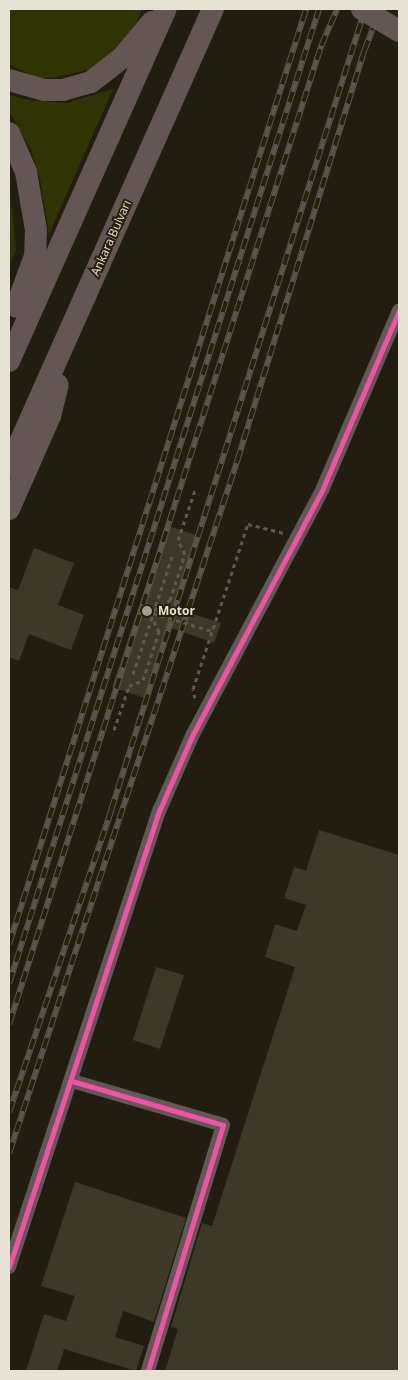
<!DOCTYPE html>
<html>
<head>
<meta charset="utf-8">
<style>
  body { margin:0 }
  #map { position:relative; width:408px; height:1380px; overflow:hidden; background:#211e11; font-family:"Open Sans",sans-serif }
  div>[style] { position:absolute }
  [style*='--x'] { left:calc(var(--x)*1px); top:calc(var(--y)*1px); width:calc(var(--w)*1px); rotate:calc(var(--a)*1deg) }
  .green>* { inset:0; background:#303404 }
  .building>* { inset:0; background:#3d3928 }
  .path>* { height:3px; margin-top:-1.5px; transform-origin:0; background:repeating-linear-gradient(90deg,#615855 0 4px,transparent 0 8px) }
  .minor>* { height:14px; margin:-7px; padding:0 7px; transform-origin:7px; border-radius:7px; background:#645757 }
  .primary>* { height:22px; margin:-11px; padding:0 11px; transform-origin:11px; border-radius:11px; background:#645653 }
  .rail>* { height:5.5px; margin-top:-2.75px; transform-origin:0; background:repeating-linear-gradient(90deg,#28210a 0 11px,#5c554e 0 22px); box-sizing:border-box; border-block:1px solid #5c554e }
  .path-bridge>* { height:3px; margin-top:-1.5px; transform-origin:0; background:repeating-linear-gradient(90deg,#615855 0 4px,transparent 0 8px) }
  .primary-bridge>* { height:22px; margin:-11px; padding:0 11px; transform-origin:11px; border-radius:11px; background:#645653 }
  .cycleway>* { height:5px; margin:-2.5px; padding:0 2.5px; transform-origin:2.5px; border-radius:2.5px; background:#f153a3 }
  .dots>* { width:14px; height:14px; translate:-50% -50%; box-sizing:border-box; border:2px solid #28210a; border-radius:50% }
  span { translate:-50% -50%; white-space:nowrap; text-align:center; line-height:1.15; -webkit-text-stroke:4px #28210a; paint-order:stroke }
  .street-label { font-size:12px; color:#e6e2d4 }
  .poi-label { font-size:12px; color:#e6e2d4; font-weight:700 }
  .left { translate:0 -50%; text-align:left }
  .frame { position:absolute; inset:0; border:10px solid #e6e2d4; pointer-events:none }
</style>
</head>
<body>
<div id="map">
  <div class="green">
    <div style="clip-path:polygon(9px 9px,142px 9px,134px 30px,108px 57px,87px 70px,52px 78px,36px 78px,9px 64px)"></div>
    <div style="clip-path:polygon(113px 89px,49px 234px,40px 179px,31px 150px,9px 111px,9px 95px,27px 100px,67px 103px)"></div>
    <div style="clip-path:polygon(9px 182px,16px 249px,9px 268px)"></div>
  </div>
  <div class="building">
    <div style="clip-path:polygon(166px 525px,199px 536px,175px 608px,221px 623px,214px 643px,169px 627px,145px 698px,112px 687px)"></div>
    <div style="clip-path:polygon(34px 548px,74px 563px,58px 605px,84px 615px,71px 650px,29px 634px,19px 661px,9px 657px,9px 587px,18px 590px)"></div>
    <div style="clip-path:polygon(319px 830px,399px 855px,399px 1371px,165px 1371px,178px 1329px,171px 1327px,202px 1223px,212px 1226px,295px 967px,265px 957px,275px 924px,297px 931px,306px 905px,284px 898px,294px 867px,306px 871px)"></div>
    <div style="clip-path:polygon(156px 967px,184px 975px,160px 1049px,133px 1040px)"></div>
    <div style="clip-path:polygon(75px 1182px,186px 1218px,154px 1322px,123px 1311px,115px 1337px,144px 1346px,136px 1371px,64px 1349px,57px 1371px,26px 1371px,44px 1314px,66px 1321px,75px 1296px,41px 1286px)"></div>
  </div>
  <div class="path">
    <div style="--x:154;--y:610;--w:19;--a:-32"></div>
    <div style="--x:170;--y:600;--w:48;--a:-71.9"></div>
    <div style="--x:185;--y:554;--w:16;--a:-117"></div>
    <div style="--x:178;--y:540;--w:53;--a:-71.2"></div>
    <div style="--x:133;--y:674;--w:126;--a:-71.6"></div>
    <div style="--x:195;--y:698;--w:9;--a:-103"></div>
    <div style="--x:193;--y:689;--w:174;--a:-71.6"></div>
    <div style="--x:248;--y:524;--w:37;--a:14"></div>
    <div style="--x:114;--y:730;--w:46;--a:-71.2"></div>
    <div style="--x:129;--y:686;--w:15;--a:-23"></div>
    <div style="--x:143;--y:680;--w:51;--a:-71.6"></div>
    <div style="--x:159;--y:632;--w:17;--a:-115"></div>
  </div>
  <div class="minor">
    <div style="--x:72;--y:1081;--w:157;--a:16.2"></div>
    <div style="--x:223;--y:1125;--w:257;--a:107"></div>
    <div style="--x:9;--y:1267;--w:482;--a:-71.8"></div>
    <div style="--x:160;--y:809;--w:82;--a:-66.3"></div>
    <div style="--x:193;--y:734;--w:278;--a:-62.1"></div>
    <div style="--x:323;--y:488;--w:193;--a:-66.8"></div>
  </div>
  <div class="primary">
    <div style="--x:9;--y:80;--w:37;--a:16"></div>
    <div style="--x:45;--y:90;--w:18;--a:0"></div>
    <div style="--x:63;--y:90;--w:29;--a:-16"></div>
    <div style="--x:91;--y:82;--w:39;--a:-38"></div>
    <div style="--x:122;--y:58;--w:47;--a:-50.2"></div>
    <div style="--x:9;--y:133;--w:43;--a:66.4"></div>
    <div style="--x:26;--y:172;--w:59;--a:80.2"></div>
    <div style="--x:36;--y:230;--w:26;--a:92"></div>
    <div style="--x:35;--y:256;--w:54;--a:110.4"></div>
    <div style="--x:9;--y:361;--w:385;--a:-66"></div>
    <div style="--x:9;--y:467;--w:501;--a:-65.99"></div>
    <div style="--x:9;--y:509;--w:102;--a:-66.2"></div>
    <div style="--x:50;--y:416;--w:32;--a:-76"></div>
  </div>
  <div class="rail">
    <div style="--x:9;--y:944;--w:981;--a:-72.38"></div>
    <div style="--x:9;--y:983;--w:1022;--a:-72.35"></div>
    <div style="--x:9;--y:1024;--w:1027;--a:-72.31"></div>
    <div style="--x:321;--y:46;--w:40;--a:-66.6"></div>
    <div style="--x:9;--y:1112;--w:319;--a:-71.3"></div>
    <div style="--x:111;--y:810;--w:840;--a:-72.41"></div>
    <div style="--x:9;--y:1153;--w:729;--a:-71.76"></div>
    <div style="--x:237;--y:461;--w:429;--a:-72.8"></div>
    <div style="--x:364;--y:51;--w:45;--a:-69.1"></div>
  </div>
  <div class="path-bridge">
    <div style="--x:153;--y:613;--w:62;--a:17"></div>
  </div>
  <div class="primary-bridge">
    <div style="--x:362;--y:9;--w:43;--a:30.7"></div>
  </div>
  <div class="cycleway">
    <div style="--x:72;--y:1081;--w:157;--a:16.2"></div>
    <div style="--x:223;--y:1125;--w:257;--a:107"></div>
    <div style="--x:9;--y:1267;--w:482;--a:-71.8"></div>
    <div style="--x:160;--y:809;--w:82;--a:-66.3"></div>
    <div style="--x:193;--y:734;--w:278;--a:-62.1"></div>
    <div style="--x:323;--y:488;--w:193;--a:-66.8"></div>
  </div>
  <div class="dots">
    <div style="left:147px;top:611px;background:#a19d90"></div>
  </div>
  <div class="street-label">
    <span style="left:111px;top:238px;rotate:-66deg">Ankara Bulvarı</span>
  </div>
  <div class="poi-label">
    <span class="left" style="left:158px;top:611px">Motor</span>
  </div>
  <div class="frame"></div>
</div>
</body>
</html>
